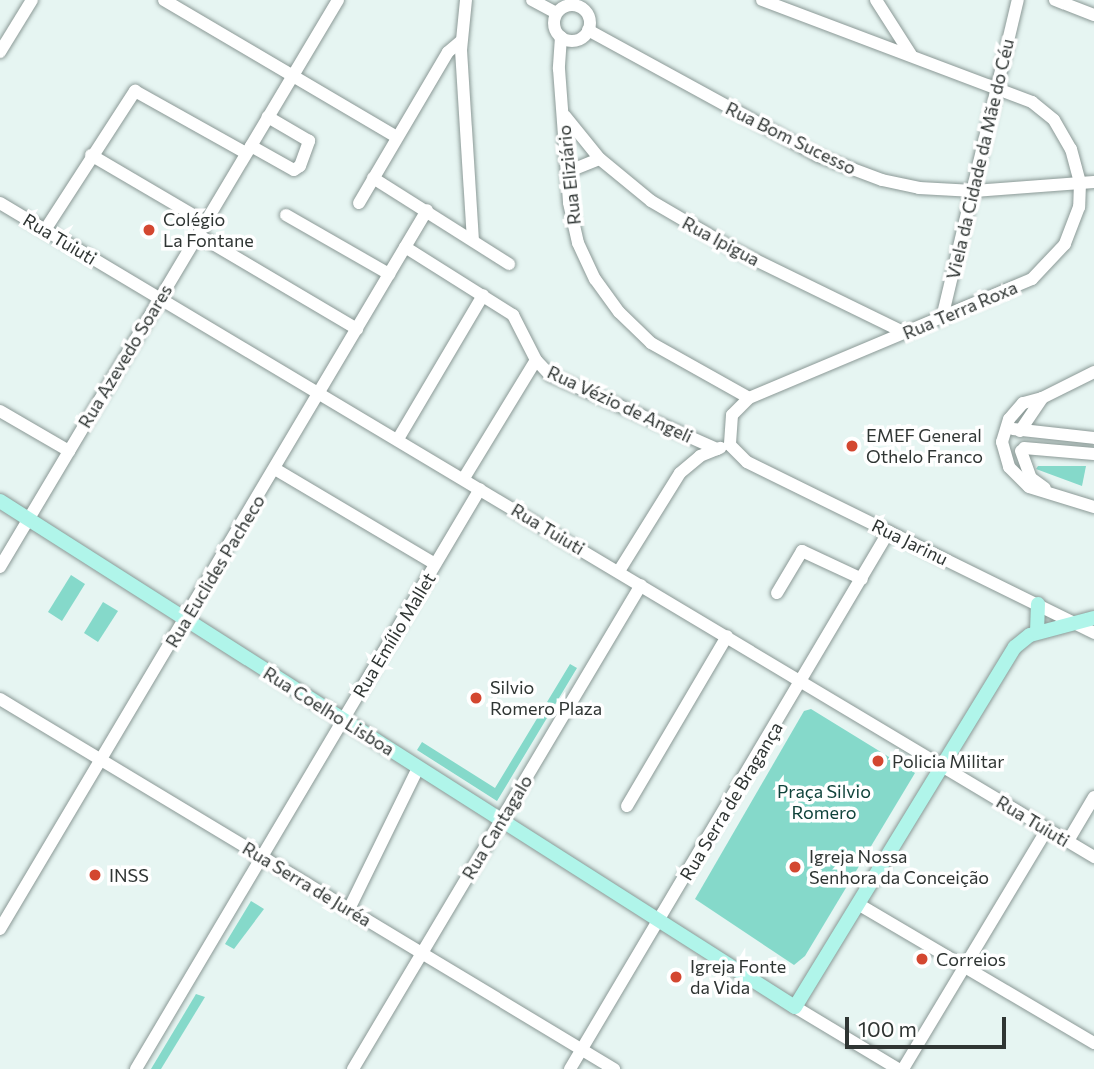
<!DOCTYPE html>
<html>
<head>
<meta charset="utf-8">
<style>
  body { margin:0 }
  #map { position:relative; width:1094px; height:1069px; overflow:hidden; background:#e6f5f2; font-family:Commissioner,sans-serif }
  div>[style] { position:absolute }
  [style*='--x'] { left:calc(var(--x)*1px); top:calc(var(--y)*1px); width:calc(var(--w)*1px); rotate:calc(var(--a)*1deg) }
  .green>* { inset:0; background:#85d9ca }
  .roads { filter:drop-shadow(0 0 2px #8b9996) drop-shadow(0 0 2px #8b9996) }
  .minor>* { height:12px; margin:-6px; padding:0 6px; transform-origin:6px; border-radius:6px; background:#fff }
  .minor>.ring { margin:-6px; padding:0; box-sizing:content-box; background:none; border:12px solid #fff; border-radius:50% }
  .major>* { height:14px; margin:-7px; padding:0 7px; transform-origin:7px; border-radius:7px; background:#b0f5ea }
  .dots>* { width:19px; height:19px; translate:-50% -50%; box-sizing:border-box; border:4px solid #fff; border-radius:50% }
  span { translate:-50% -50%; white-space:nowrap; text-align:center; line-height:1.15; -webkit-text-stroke:7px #fff; paint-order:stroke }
  .street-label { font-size:18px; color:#2f3533 }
  .poi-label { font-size:18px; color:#2f3533 }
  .left { translate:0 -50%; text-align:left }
  .park-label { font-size:18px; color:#10433b }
  .scale { position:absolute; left:845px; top:1017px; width:161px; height:32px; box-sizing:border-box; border:4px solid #2f3533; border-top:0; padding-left:9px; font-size:21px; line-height:24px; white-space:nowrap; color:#2f3533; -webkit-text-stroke:5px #fff; paint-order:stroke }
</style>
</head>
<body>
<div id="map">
  <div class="green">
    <div style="clip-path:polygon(1038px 466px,1086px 466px,1082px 486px,1036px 469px)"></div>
    <div style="clip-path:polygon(71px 575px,85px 584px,62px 621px,48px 612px)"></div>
    <div style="clip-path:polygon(103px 602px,118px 611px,98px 642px,84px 633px)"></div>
    <div style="clip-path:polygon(570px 664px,577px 668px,497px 801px,417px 750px,422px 742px,495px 788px)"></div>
    <div style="clip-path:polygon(811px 709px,915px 773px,805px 956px,794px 965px,695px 899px,804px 711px)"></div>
    <div style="clip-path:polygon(251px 901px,264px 909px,234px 949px,225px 944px)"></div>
    <div style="clip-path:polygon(196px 994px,205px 997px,161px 1069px,151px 1069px)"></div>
  </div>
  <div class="roads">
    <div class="minor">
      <div style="--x:164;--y:0;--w:270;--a:30.5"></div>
      <div style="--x:466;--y:0;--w:50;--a:95.7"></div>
      <div style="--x:461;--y:50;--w:189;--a:86.4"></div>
      <div style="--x:532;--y:0;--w:27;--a:28"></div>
      <div style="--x:762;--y:0;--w:289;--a:20.7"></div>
      <div style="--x:1032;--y:102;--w:28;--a:39"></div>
      <div style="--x:1054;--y:120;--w:34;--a:60"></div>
      <div style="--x:1071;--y:149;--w:35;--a:75"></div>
      <div style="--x:1080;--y:183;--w:24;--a:92"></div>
      <div style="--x:1079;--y:207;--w:40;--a:111"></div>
      <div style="--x:1065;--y:244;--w:48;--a:133.3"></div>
      <div style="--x:1032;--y:279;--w:307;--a:157.2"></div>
      <div style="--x:749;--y:398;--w:24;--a:135"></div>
      <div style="--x:732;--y:415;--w:30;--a:94"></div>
      <div style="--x:730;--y:445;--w:24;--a:45"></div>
      <div style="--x:747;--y:462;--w:387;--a:26.2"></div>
      <div style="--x:876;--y:0;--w:65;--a:57.5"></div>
      <div style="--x:1055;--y:0;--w:42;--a:21"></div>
      <div class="ring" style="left:554px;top:5px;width:24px;height:24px"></div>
      <div style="--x:588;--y:30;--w:262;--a:28.7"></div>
      <div style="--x:818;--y:156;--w:68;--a:20.6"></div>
      <div style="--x:882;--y:180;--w:38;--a:12"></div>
      <div style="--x:919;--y:188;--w:55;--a:3.1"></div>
      <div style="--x:974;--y:191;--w:120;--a:-4.3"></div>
      <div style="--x:561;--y:37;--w:32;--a:94"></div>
      <div style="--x:559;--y:69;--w:134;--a:85.7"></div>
      <div style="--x:569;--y:203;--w:41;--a:77.3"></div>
      <div style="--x:578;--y:243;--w:40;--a:65"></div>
      <div style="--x:595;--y:279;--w:41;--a:54"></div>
      <div style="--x:619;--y:312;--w:45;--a:44.1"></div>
      <div style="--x:651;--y:343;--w:112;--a:29.3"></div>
      <div style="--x:0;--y:52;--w:61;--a:-58.4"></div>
      <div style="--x:565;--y:116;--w:55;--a:50.9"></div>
      <div style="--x:600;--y:159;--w:66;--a:39.5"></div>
      <div style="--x:651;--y:201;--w:95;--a:30.3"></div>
      <div style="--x:733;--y:249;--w:191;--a:26"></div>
      <div style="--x:251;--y:146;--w:49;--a:29.2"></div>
      <div style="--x:294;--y:170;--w:7;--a:-34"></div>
      <div style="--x:300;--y:166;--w:27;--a:-70"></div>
      <div style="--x:309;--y:141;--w:48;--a:-149.7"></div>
      <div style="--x:91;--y:155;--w:132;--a:30.4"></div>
      <div style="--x:567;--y:172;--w:35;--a:-22"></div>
      <div style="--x:373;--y:178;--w:161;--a:32.3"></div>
      <div style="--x:0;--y:203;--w:1275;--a:30.87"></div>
      <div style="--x:359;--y:203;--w:175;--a:-59.5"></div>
      <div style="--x:448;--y:52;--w:17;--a:-40"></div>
      <div style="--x:286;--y:215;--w:119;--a:29.8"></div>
      <div style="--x:45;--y:230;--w:166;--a:-57.1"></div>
      <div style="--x:135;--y:91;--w:127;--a:29.2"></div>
      <div style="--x:198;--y:235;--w:185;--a:30.6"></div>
      <div style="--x:405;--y:247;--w:128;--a:32.2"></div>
      <div style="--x:513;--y:315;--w:51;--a:62.9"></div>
      <div style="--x:536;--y:360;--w:21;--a:47"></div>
      <div style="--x:550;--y:375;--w:183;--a:23.9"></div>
      <div style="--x:942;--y:318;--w:327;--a:-76.6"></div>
      <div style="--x:1042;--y:398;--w:20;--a:165"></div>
      <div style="--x:1023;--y:403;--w:21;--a:131"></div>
      <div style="--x:1009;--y:419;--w:24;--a:107"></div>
      <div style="--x:1002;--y:442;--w:26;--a:74"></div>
      <div style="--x:1009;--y:467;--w:28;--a:45"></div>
      <div style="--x:1029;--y:487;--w:68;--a:17.1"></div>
      <div style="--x:0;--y:411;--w:80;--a:30.1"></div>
      <div style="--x:1013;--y:429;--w:81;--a:6.3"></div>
      <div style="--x:1020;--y:431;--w:40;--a:-56"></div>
      <div style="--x:1042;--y:398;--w:58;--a:-26.6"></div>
      <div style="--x:398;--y:439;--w:167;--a:-59.4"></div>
      <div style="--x:1024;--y:448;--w:70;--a:4.9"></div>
      <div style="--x:1021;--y:451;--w:29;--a:70"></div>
      <div style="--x:1031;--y:478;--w:17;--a:36"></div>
      <div style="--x:275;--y:469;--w:186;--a:30.7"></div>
      <div style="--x:464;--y:478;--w:138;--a:-58.6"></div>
      <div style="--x:0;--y:567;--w:660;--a:-59.2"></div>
      <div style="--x:619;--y:571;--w:115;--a:-58.1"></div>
      <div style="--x:680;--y:473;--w:26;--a:-40"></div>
      <div style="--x:700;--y:456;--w:22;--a:-22"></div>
      <div style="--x:777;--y:593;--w:49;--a:-59.2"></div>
      <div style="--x:802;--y:551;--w:66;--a:25"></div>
      <div style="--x:0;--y:699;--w:717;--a:31.07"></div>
      <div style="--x:627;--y:806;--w:197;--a:-59.5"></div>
      <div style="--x:1068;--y:841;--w:51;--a:-59.4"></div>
      <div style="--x:858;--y:904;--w:274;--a:30.5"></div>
      <div style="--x:349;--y:909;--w:157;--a:-63.9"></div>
      <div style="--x:0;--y:929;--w:836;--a:-59.29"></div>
      <div style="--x:795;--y:1007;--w:120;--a:31"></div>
      <div style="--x:136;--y:1069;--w:674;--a:-59.33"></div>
      <div style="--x:353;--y:1069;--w:563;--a:-59.25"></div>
      <div style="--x:570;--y:1069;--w:625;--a:-59.33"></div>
      <div style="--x:903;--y:1069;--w:280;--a:-59"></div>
    </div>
    <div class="major">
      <div style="--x:0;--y:501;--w:942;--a:32.48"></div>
      <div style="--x:795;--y:1007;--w:422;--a:-58.6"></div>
      <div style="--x:1015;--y:647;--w:19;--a:-39"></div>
      <div style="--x:1030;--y:635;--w:66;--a:-14.9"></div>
      <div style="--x:1037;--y:632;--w:28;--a:-88"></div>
    </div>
  </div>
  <div class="dots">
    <div style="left:149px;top:230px;background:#d34730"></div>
    <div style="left:852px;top:446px;background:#d34730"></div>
    <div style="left:476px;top:698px;background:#d34730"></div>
    <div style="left:878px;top:761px;background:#d34730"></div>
    <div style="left:795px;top:867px;background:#d34730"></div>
    <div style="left:95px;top:875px;background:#d34730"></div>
    <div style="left:922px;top:959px;background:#d34730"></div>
    <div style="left:676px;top:977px;background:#d34730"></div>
  </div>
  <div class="street-label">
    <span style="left:791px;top:138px;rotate:26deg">Rua Bom Sucesso</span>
    <span style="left:980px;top:159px;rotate:-77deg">Viela da Cidade da Mãe do Céu</span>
    <span style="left:569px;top:175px;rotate:-96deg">Rua Eliziário</span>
    <span style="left:60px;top:239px;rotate:31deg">Rua Tuiuti</span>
    <span style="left:721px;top:241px;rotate:28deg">Rua Ipigua</span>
    <span style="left:960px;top:310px;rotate:-23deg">Rua Terra Roxa</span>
    <span style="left:125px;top:356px;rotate:-59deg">Rua Azevedo Soares</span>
    <span style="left:620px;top:404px;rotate:25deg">Rua Vézio de Angeli</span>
    <span style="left:548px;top:529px;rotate:31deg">Rua Tuiuti</span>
    <span style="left:910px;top:542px;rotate:26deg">Rua Jarinu</span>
    <span style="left:215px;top:571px;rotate:-59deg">Rua Euclides Pacheco</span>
    <span style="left:394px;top:635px;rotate:-59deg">Rua Emílio Mallet</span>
    <span style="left:329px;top:711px;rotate:32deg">Rua Coelho Lisboa</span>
    <span style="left:731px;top:801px;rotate:-59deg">Rua Serra de Bragança</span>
    <span style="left:1033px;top:821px;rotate:31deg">Rua Tuiuti</span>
    <span style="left:497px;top:827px;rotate:-59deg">Rua Cantagalo</span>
    <span style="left:307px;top:884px;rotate:31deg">Rua Serra de Juréa</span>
  </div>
  <div class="poi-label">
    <span class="left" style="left:163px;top:230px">Colégio<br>La Fontane</span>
    <span class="left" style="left:866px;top:446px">EMEF General<br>Othelo Franco</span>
    <span class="left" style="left:490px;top:698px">Silvio<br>Romero Plaza</span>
    <span class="left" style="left:892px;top:761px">Policia Militar</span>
    <span class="left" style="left:809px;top:867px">Igreja Nossa<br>Senhora da Conceição</span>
    <span class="left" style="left:109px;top:875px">INSS</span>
    <span class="left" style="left:936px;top:959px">Correios</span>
    <span class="left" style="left:690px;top:977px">Igreja Fonte<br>da Vida</span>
  </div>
  <div class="park-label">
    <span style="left:824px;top:802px">Praça Silvio<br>Romero</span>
  </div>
  <div class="scale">100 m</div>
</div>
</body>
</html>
